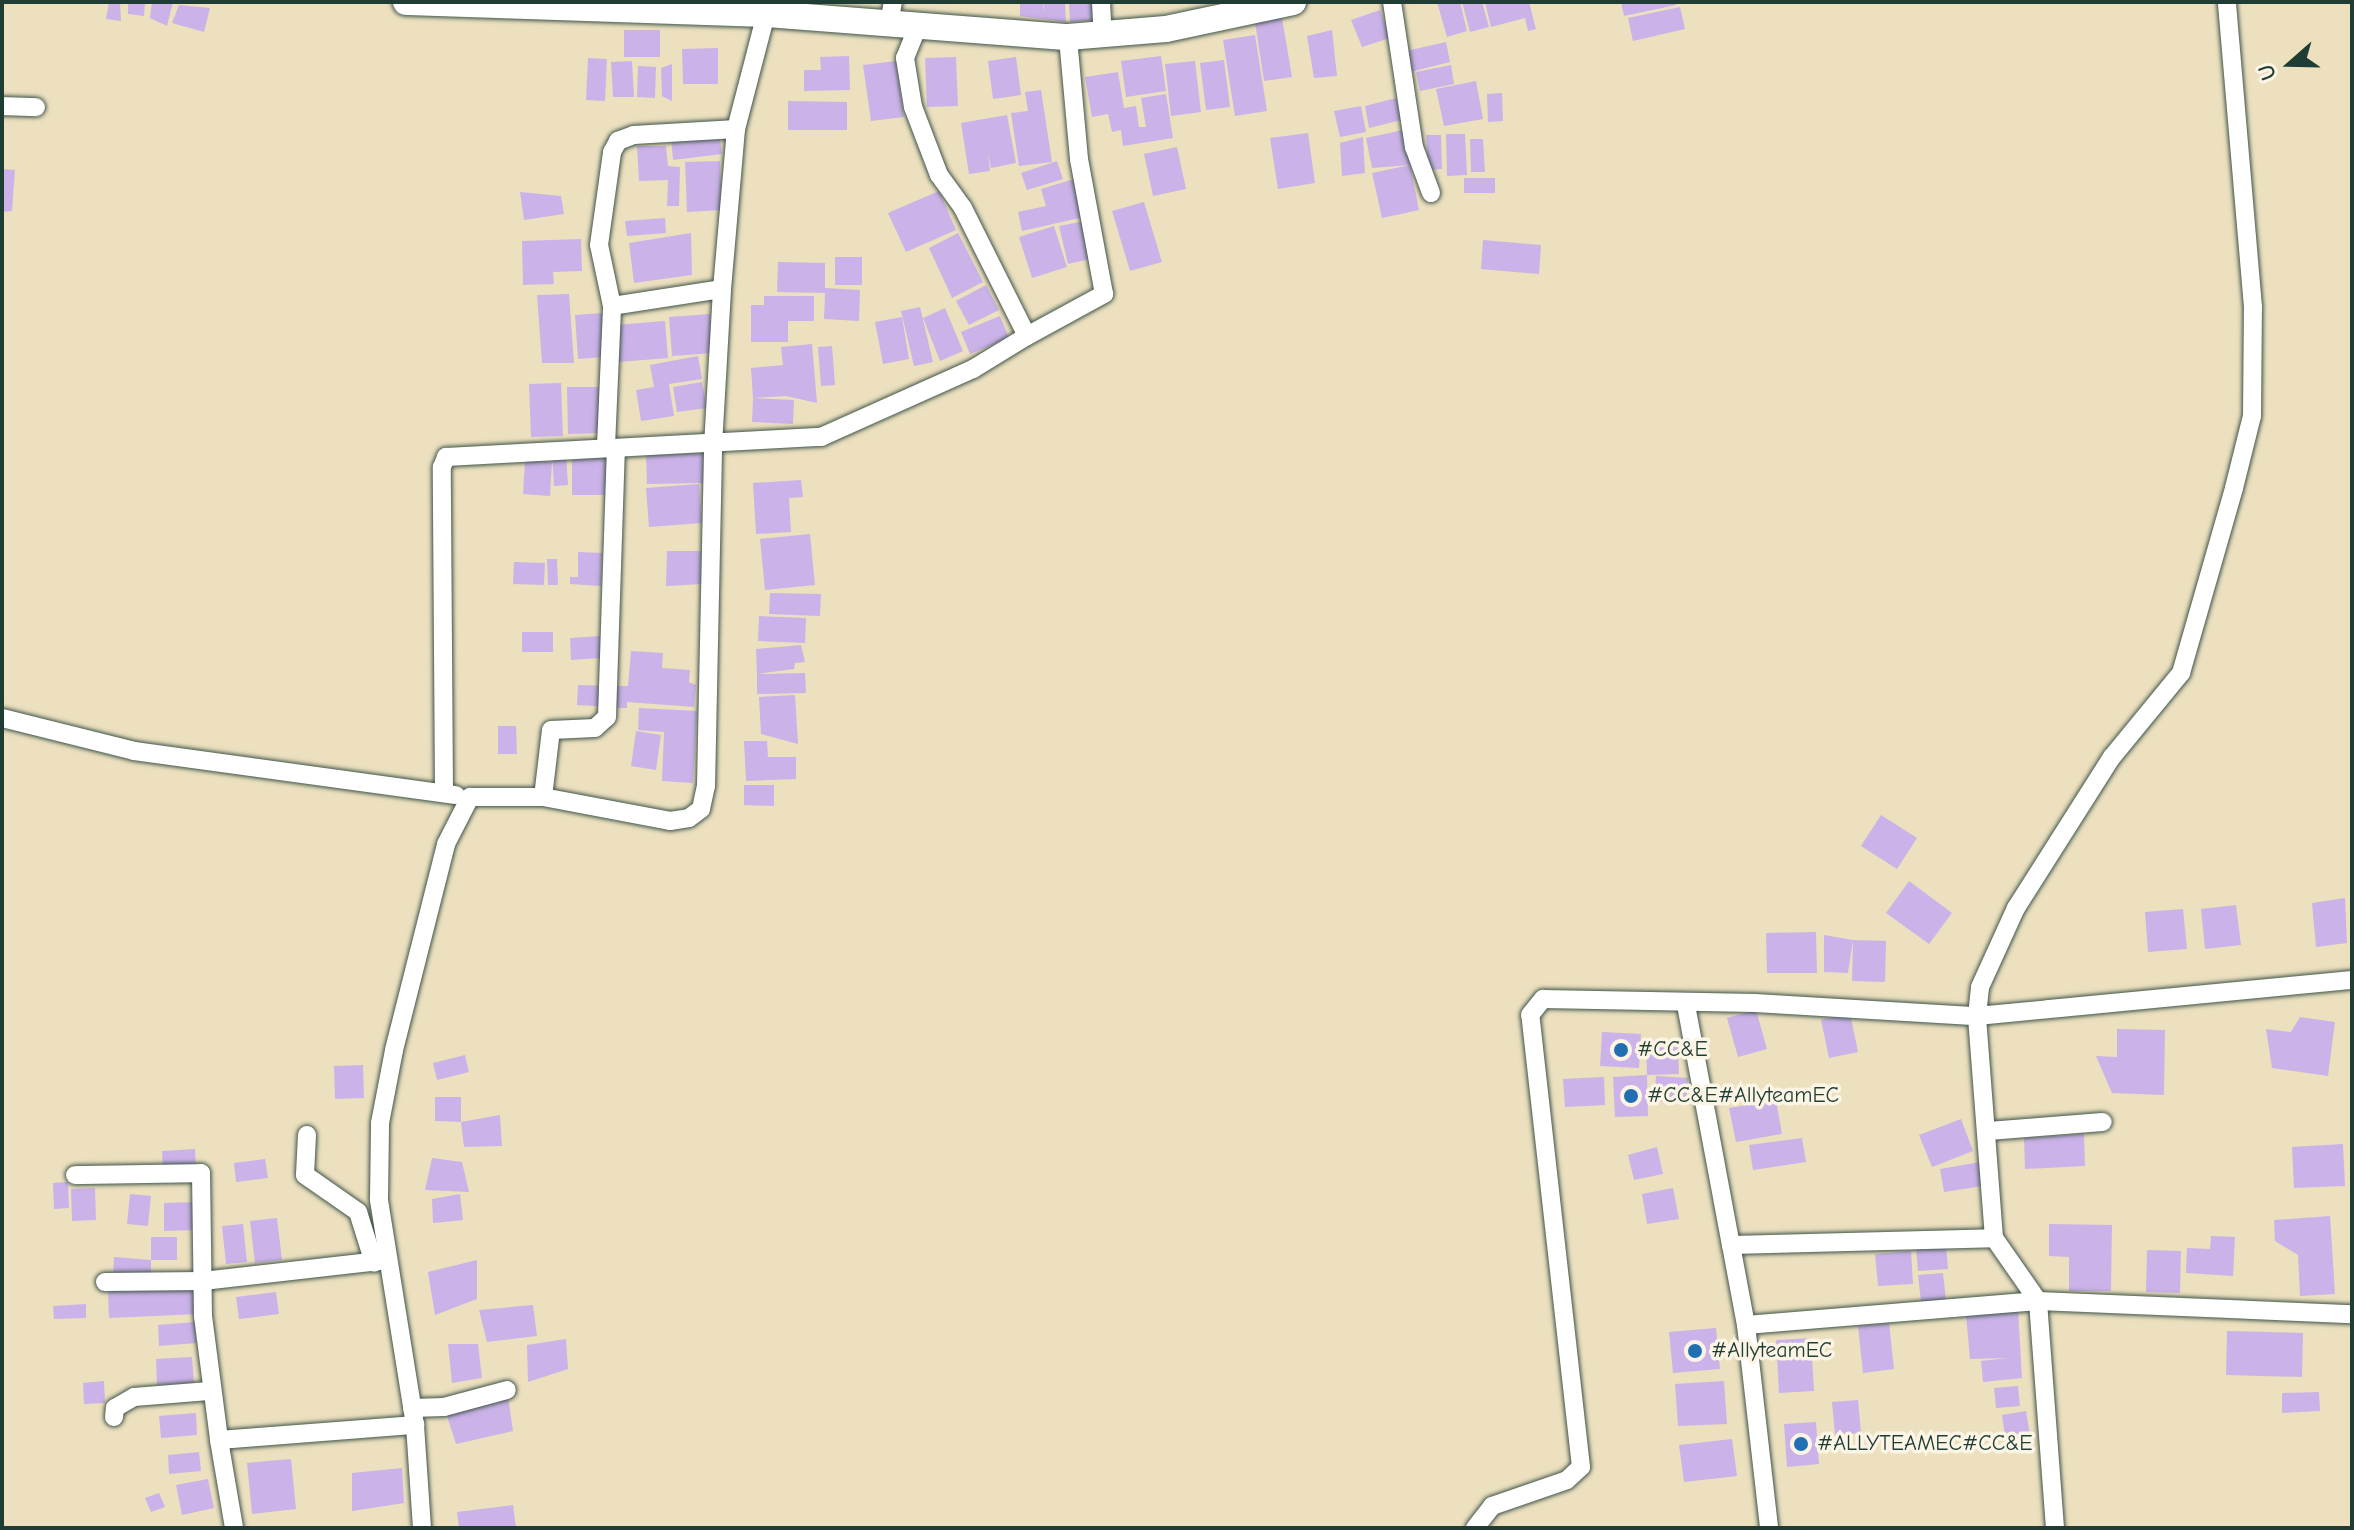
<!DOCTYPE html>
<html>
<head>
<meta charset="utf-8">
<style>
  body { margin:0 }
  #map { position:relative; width:2354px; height:1530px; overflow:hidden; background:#ece0bf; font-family:"Comic Neue",sans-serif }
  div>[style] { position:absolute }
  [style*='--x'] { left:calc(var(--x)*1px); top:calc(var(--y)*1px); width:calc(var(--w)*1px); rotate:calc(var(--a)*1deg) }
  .building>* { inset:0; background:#cbb2e9 }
  .roads { filter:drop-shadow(0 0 2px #3e5549) drop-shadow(0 0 2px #3e5549) }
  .street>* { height:18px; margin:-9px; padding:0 9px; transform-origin:9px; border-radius:9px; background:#fff }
  .secondary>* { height:26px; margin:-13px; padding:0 13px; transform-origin:13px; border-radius:13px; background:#fff }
  .dots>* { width:22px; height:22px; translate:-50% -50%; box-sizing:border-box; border:4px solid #fcf5e5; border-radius:50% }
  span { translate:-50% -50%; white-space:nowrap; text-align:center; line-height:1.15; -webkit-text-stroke:7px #fcf5e5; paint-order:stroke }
  .poi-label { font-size:22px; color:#1f3d34 }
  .left { translate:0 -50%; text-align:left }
  .frame { position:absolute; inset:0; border:4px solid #1f3d34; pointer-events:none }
  .north { position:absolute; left:2250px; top:24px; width:80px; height:80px; -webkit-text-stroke:6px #fcf5e5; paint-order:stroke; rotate:250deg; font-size:22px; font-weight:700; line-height:32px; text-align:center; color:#1f3d34 }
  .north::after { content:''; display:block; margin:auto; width:28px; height:36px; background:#1f3d34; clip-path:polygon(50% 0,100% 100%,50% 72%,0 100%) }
</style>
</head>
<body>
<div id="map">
  <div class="building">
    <div style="clip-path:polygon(109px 2px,120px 2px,121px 21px,106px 19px)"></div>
    <div style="clip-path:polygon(128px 2px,145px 2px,144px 16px,128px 14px)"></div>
    <div style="clip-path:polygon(152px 2px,173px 2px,167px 26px,150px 18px)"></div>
    <div style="clip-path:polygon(1020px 2px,1043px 2px,1043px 13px,1044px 2px,1065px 2px,1066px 22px,1020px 16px)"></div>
    <div style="clip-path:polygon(1069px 2px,1097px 2px,1098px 20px,1070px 22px)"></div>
    <div style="clip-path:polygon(1437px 2px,1460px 2px,1467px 31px,1447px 37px)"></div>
    <div style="clip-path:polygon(1462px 2px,1482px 2px,1489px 27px,1470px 32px)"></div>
    <div style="clip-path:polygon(1485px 2px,1529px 2px,1536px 29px,1528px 31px,1525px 18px,1491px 27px)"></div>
    <div style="clip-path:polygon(1621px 2px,1676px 2px,1676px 5px,1624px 16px)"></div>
    <div style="clip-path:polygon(179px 5px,210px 8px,204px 32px,172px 23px)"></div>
    <div style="clip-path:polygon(1680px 7px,1685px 29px,1633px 41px,1628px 18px)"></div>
    <div style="clip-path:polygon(1380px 10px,1390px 38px,1362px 47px,1351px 20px)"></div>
    <div style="clip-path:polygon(1282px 18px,1292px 77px,1264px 81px,1255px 22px)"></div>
    <div style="clip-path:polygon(624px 30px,660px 30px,660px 57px,624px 57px)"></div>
    <div style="clip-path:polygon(1332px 30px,1337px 76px,1314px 78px,1307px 36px)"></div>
    <div style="clip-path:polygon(1255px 35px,1267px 111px,1235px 116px,1223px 40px)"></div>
    <div style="clip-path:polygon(1446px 42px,1450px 62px,1410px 72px,1406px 51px)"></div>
    <div style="clip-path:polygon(718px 48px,718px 84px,683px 84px,682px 49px)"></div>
    <div style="clip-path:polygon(849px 56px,850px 90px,804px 91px,804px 70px,821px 70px,820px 57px)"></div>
    <div style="clip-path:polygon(1161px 56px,1166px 91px,1126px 97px,1121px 61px)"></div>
    <div style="clip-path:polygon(956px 57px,958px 106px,927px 107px,925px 58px)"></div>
    <div style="clip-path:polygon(1016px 57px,1021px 95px,993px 99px,988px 61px)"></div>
    <div style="clip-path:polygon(588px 58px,607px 59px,605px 101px,586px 100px)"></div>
    <div style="clip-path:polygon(1224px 60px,1230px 107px,1206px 110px,1200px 63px)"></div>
    <div style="clip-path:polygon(632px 61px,634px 97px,613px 97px,611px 62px)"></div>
    <div style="clip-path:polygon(896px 61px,904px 117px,871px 121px,863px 65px)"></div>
    <div style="clip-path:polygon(1195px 61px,1201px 112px,1171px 116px,1165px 64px)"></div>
    <div style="clip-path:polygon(672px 64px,672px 101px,662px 96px,661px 68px)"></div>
    <div style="clip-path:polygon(1451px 65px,1454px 84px,1420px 91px,1416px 72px)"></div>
    <div style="clip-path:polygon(638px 66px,656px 67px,655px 98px,637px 97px)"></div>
    <div style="clip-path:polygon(1118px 72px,1124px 108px,1136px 106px,1139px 127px,1146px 127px,1141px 98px,1166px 94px,1173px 138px,1123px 146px,1121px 130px,1112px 132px,1108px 114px,1092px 117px,1085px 77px)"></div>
    <div style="clip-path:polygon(1476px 81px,1483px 119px,1444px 126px,1436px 89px)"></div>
    <div style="clip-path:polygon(1041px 90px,1052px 162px,1019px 166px,1011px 113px,1028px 111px,1025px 92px)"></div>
    <div style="clip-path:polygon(1502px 93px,1503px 121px,1488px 122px,1487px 94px)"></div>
    <div style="clip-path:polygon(1396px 98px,1401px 120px,1369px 128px,1365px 106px)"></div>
    <div style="clip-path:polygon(788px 101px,847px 102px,847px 130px,788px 130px)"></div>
    <div style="clip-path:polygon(1361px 106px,1366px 132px,1340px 137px,1334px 111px)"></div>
    <div style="clip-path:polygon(1007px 115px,1016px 163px,991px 168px,988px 153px,990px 171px,969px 174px,961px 123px)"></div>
    <div style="clip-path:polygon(1403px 130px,1410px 165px,1372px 168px,1366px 138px)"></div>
    <div style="clip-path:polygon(719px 132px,722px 154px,673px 160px,671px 137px)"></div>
    <div style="clip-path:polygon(1308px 133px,1315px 183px,1278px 189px,1270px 138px)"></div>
    <div style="clip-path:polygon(1446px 134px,1465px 134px,1467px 175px,1447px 176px)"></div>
    <div style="clip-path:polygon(1426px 135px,1441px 135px,1442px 169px,1428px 170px)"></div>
    <div style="clip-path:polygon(1363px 137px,1365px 173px,1342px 176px,1340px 143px)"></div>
    <div style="clip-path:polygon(1470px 139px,1483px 139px,1485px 172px,1471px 172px)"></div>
    <div style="clip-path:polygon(637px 146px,666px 146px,668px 166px,680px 167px,679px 206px,667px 206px,668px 180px,639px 181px)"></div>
    <div style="clip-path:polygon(1177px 147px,1186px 189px,1153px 196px,1144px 154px)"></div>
    <div style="clip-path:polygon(720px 161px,722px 210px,687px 212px,685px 162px)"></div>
    <div style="clip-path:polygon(1057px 161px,1063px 179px,1027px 190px,1021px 173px)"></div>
    <div style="clip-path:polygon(1410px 165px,1419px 210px,1382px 218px,1372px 173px)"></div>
    <div style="clip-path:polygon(2px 169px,15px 170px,12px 211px,2px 212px)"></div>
    <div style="clip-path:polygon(1464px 178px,1495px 178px,1495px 193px,1464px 193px)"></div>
    <div style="clip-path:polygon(1074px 179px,1084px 217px,1022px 231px,1018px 212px,1046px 206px,1041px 189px)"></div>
    <div style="clip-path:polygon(939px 191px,956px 230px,906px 252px,888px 213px)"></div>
    <div style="clip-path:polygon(520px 192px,561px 196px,564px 214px,524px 220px)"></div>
    <div style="clip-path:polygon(1144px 202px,1162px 262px,1130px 271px,1112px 211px)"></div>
    <div style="clip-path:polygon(665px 218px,666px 233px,627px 236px,625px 221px)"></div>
    <div style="clip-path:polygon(1085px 221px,1094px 258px,1068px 264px,1059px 226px)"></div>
    <div style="clip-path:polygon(1054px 226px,1067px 267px,1032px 278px,1019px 237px)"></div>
    <div style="clip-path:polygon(691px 233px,692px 275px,634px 283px,629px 243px)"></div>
    <div style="clip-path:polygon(958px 233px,983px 282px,952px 298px,929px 248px)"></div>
    <div style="clip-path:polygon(581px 239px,582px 271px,553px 272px,554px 284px,523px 285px,522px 241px)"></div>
    <div style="clip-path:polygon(1483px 240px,1541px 245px,1539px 274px,1481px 269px)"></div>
    <div style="clip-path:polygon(835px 257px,862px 257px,862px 285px,835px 285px)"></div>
    <div style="clip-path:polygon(778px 262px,825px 263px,825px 288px,860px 290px,859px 321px,824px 319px,825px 293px,777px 292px)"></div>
    <div style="clip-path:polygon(986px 285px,999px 310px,969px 325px,956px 301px)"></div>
    <div style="clip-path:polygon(569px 294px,574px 363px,542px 363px,537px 295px)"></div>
    <div style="clip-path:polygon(764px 296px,814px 296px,814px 321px,788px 321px,788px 342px,751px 342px,751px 305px,764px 305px)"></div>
    <div style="clip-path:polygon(920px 307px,933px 362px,914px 366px,901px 311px)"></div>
    <div style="clip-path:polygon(945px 308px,963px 351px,940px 361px,923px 318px)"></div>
    <div style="clip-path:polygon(603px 313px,604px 357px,578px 359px,575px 315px)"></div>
    <div style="clip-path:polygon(710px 314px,713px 353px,672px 356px,669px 317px)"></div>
    <div style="clip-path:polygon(1000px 316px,1009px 338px,970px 354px,961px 332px)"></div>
    <div style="clip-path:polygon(902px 317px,909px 359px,883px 364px,875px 322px)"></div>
    <div style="clip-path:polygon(665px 321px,668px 358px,619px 362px,616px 325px)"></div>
    <div style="clip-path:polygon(812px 344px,817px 403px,786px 396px,753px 398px,751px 368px,783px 365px,781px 347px)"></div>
    <div style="clip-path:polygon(832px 346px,835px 385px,821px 386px,818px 347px)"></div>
    <div style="clip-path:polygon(698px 356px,702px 379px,669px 384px,674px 416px,641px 421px,636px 390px,654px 387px,650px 365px)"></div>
    <div style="clip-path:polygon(702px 382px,707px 408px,677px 412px,673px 387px)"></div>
    <div style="clip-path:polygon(561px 383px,563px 436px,531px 437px,529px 384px)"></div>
    <div style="clip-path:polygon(567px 387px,600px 387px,601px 433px,568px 434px)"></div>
    <div style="clip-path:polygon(753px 398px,794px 400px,793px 424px,752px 422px)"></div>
    <div style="clip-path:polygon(566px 453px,568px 485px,554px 486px,552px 454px)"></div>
    <div style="clip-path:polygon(572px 453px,606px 453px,607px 495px,572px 495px)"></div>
    <div style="clip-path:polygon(703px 453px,705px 483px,647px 484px,646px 455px)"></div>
    <div style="clip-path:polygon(525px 460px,552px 462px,550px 496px,523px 494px)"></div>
    <div style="clip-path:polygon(801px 480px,803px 497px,789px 498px,791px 532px,756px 534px,753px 483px)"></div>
    <div style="clip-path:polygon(699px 484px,702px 523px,649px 527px,646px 488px)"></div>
    <div style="clip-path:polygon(810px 534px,815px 585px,765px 590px,760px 539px)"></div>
    <div style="clip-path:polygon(667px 551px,703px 551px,702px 584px,666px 586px)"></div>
    <div style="clip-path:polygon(578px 552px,602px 553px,601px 586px,570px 584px,570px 577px,578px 577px)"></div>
    <div style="clip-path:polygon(547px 559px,557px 559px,558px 585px,548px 585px)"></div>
    <div style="clip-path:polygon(514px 562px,545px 563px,544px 585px,513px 584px)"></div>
    <div style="clip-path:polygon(770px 593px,821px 594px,820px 616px,769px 614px)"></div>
    <div style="clip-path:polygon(759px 616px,806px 618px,805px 643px,758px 641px)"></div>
    <div style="clip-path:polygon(522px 632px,553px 632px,553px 652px,522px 652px)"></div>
    <div style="clip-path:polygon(600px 636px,601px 658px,571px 660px,570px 638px)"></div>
    <div style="clip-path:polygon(801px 645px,805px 662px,795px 663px,794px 669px,757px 674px,805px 673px,806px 693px,757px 694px,757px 674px,756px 649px)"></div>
    <div style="clip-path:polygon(631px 651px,663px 653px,662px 668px,690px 670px,689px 682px,696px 685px,694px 707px,627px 702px,627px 708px,614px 708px,615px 686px,628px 686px)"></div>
    <div style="clip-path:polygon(578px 685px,612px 686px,611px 707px,577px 705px)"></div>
    <div style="clip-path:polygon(795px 695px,798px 744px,761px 734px,759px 697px)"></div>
    <div style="clip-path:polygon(639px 708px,697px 711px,693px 783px,662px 781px,664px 732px,638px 730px)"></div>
    <div style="clip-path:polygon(498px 726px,516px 726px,517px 754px,498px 754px)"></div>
    <div style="clip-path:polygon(636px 731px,661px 735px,656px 770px,631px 766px)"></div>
    <div style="clip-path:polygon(744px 741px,767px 741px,768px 757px,796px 757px,796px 779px,746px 781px)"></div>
    <div style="clip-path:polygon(744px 785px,774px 785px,774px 806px,744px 805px)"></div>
    <div style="clip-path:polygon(1881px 815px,1917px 838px,1897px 869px,1861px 846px)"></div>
    <div style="clip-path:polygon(1909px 881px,1952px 913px,1929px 944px,1886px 913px)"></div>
    <div style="clip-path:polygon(2345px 898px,2347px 943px,2316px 947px,2312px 903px)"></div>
    <div style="clip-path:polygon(2236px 905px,2241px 945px,2205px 949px,2201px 909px)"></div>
    <div style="clip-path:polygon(2183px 909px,2187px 949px,2148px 952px,2145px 912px)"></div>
    <div style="clip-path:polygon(1816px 932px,1817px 973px,1767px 973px,1766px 933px)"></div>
    <div style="clip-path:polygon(1824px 935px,1853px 940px,1848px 973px,1824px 972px)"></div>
    <div style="clip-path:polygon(1853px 940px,1886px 941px,1885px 982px,1852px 981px)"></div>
    <div style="clip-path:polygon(1756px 1010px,1767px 1049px,1738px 1057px,1727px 1018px)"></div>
    <div style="clip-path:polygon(1850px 1013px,1858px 1052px,1829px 1058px,1821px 1020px)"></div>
    <div style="clip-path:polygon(2300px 1017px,2335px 1022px,2328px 1076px,2272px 1068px,2266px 1029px,2291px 1032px)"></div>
    <div style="clip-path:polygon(2117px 1029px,2165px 1030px,2164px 1095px,2112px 1093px,2096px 1056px,2117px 1057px)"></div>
    <div style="clip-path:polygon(1602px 1032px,1641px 1034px,1639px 1068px,1600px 1066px)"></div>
    <div style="clip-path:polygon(1678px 1047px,1679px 1074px,1647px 1075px,1646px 1048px)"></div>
    <div style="clip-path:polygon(465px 1055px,469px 1072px,437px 1080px,433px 1063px)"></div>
    <div style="clip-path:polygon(363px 1065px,364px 1098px,335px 1099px,334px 1066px)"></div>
    <div style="clip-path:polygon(1647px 1075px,1648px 1116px,1615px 1117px,1613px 1077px)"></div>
    <div style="clip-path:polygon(1656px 1076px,1688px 1078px,1686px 1103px,1654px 1101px)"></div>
    <div style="clip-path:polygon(1604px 1077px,1605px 1105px,1565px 1107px,1563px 1079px)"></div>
    <div style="clip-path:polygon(435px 1097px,461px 1097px,461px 1122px,500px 1115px,502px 1146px,464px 1147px,461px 1122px,435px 1121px)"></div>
    <div style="clip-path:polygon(1776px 1100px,1782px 1134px,1736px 1142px,1729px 1108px)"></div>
    <div style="clip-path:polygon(1961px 1119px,1973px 1151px,1932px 1167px,1919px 1135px)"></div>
    <div style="clip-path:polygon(2084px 1134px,2085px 1166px,2025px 1169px,2024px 1138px)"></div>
    <div style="clip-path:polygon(1802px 1138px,1806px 1162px,1753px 1170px,1749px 1145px)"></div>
    <div style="clip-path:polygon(2343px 1144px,2345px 1186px,2294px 1188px,2292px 1147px)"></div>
    <div style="clip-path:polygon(1657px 1147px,1663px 1174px,1634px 1180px,1628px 1155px)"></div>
    <div style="clip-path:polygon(195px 1149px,196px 1169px,163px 1170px,162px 1151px)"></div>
    <div style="clip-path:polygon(432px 1158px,462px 1162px,469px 1192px,425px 1190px)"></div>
    <div style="clip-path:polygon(265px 1159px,268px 1178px,236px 1182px,234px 1163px)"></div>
    <div style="clip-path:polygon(1980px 1162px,1983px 1186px,1944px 1192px,1940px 1169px)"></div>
    <div style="clip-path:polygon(68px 1182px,69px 1208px,54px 1209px,53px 1183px)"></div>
    <div style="clip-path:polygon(95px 1188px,96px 1220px,72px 1221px,71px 1189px)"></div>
    <div style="clip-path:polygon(1673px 1188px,1679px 1219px,1647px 1224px,1642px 1194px)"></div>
    <div style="clip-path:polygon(130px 1194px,151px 1196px,148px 1226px,127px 1224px)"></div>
    <div style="clip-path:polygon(460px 1194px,463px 1220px,433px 1223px,432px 1199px)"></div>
    <div style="clip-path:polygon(196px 1202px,197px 1230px,164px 1231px,164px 1203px)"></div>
    <div style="clip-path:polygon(2330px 1216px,2335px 1294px,2300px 1296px,2298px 1255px,2275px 1241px,2274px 1220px)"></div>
    <div style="clip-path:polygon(277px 1218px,282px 1260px,255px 1263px,250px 1221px)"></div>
    <div style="clip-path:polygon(243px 1224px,247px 1262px,226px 1264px,222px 1226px)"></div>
    <div style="clip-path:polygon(2049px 1224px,2112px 1225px,2111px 1291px,2069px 1291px,2069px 1257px,2049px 1256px)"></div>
    <div style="clip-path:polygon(2211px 1236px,2235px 1237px,2233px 1276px,2186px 1273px,2187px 1248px,2210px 1249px)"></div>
    <div style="clip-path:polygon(151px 1237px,177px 1237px,177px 1260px,151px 1260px)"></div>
    <div style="clip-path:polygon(1946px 1246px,1948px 1269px,1918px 1271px,1916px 1248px)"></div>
    <div style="clip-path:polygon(2147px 1250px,2181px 1251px,2180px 1293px,2146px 1292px)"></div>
    <div style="clip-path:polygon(1911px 1251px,1913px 1284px,1878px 1286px,1875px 1254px)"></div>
    <div style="clip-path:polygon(114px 1257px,151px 1260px,151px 1279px,113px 1276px)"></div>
    <div style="clip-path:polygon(477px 1260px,477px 1299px,435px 1315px,428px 1272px)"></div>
    <div style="clip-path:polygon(1943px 1273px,1946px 1300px,1921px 1302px,1918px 1275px)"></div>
    <div style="clip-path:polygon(199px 1288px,200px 1314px,109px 1318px,108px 1291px)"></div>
    <div style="clip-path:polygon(276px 1292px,279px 1314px,239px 1319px,236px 1297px)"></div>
    <div style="clip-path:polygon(86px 1304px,86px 1318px,54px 1319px,53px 1306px)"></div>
    <div style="clip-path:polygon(533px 1305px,537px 1336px,487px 1342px,479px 1310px)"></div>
    <div style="clip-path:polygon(2018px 1310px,2022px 1378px,1983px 1382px,1981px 1361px,2008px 1358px,1970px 1359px,1966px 1315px)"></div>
    <div style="clip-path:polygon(195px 1322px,196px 1343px,159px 1346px,158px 1325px)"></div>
    <div style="clip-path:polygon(1889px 1323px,1894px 1369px,1863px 1373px,1858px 1326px)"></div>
    <div style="clip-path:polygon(1716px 1328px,1720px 1369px,1673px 1373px,1669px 1332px)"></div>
    <div style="clip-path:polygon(2227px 1331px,2303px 1333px,2302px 1377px,2226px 1375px)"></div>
    <div style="clip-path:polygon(1811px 1338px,1814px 1391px,1779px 1393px,1776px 1340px)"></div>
    <div style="clip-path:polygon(566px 1339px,568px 1369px,528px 1382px,527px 1345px)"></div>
    <div style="clip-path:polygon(448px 1344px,478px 1344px,482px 1378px,452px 1383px)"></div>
    <div style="clip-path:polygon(192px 1357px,194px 1383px,157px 1385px,156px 1359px)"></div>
    <div style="clip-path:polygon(104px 1381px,105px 1403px,84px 1404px,83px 1383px)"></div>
    <div style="clip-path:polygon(1724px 1381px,1727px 1424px,1678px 1426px,1675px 1384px)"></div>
    <div style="clip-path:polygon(2018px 1386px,2020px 1406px,1996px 1408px,1994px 1388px)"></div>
    <div style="clip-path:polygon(507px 1390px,513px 1431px,456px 1444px,444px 1407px)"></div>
    <div style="clip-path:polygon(2319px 1392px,2320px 1411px,2282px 1413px,2282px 1393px)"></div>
    <div style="clip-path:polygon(1858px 1400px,1861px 1433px,1835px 1435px,1832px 1402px)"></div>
    <div style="clip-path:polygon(2026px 1411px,2032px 1447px,2007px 1451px,2002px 1415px)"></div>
    <div style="clip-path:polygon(196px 1413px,197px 1435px,161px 1438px,159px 1416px)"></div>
    <div style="clip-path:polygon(1816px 1422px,1819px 1464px,1787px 1467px,1784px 1424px)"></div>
    <div style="clip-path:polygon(1732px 1439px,1737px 1476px,1684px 1482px,1679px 1445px)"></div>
    <div style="clip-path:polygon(199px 1452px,201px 1471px,169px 1474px,168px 1455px)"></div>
    <div style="clip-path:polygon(291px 1459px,296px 1509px,252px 1514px,247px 1463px)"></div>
    <div style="clip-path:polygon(402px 1468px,404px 1503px,352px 1511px,352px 1473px)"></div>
    <div style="clip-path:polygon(208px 1479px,214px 1508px,182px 1515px,176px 1485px)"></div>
    <div style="clip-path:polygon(159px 1493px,165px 1507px,151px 1512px,145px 1498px)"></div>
    <div style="clip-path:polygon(513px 1505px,516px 1528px,459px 1528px,457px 1512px)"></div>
  </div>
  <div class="roads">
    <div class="street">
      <div style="--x:1101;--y:2;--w:33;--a:87"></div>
      <div style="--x:1392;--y:2;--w:147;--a:81.4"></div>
      <div style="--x:1414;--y:147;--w:49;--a:69.7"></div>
      <div style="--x:889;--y:24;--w:22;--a:-80"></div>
      <div style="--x:2;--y:106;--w:34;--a:2"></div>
      <div style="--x:612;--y:306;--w:111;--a:-8.8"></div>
      <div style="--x:1027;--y:336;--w:88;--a:-28.6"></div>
      <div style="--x:1104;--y:294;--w:137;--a:-100.5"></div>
      <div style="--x:1079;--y:159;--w:122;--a:-95.2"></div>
      <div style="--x:606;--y:446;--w:140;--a:-87.5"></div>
      <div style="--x:612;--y:306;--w:62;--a:-102"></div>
      <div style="--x:599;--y:245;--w:94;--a:-82"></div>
      <div style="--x:612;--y:152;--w:13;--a:-61"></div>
      <div style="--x:618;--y:141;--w:17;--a:-21"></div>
      <div style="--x:634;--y:135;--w:102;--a:-3.4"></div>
      <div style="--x:2;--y:718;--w:136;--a:14"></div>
      <div style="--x:134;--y:751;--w:325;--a:7.8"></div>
      <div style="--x:444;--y:792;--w:325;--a:-90.4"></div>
      <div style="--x:442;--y:467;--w:11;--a:-68"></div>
      <div style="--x:446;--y:457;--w:376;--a:-3.1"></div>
      <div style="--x:821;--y:437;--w:167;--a:-24.1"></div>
      <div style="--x:973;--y:369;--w:63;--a:-31.4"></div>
      <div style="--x:1027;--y:336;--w:143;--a:-116.6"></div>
      <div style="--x:963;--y:208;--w:41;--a:-126"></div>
      <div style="--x:939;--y:175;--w:73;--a:-110.9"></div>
      <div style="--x:913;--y:107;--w:50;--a:-99.3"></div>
      <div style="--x:905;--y:58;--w:32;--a:-68"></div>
      <div style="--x:543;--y:797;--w:67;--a:-83.2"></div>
      <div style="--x:551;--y:730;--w:44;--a:-2.6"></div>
      <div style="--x:595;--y:728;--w:16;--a:-43"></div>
      <div style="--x:607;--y:717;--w:268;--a:-88.1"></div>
      <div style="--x:1686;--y:1005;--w:244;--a:79.4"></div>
      <div style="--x:1731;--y:1245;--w:263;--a:-1.5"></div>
      <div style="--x:1988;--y:1131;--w:115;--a:-4.5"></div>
      <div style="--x:307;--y:1135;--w:40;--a:92.9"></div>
      <div style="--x:305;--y:1175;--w:65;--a:34.9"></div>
      <div style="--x:358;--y:1212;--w:53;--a:72.6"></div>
      <div style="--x:75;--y:1175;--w:126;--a:-0.9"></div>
      <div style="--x:201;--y:1173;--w:143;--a:89.2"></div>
      <div style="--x:203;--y:1316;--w:125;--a:82.6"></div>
      <div style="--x:219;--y:1440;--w:197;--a:-4.4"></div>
      <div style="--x:1731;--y:1245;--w:81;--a:79.4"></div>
      <div style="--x:1746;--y:1325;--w:204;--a:83.5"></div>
      <div style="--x:105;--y:1282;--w:98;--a:-0.6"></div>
      <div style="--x:203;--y:1281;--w:186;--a:-6.5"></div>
      <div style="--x:1746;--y:1325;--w:293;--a:-4.7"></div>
      <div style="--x:2038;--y:1301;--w:314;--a:2.4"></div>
      <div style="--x:412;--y:1408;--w:32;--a:-2"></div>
      <div style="--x:444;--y:1407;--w:65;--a:-15.1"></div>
      <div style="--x:114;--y:1417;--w:9;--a:-84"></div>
      <div style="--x:115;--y:1408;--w:22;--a:-30"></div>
      <div style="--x:134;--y:1397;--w:75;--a:-4.6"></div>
      <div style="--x:219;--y:1440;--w:89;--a:80.3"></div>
      <div style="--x:422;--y:1528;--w:103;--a:-93.9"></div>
      <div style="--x:415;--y:1425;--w:229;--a:-99.1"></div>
      <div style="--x:379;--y:1199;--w:76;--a:-89.2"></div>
      <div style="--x:380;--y:1123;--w:74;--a:-79.1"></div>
      <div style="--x:394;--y:1050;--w:212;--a:-75.8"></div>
      <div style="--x:446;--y:844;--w:53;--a:-62.9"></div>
      <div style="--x:470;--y:797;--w:73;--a:0"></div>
      <div style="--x:543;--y:797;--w:129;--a:10.7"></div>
      <div style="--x:670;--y:821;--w:19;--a:-9"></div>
      <div style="--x:689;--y:818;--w:15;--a:-37"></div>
      <div style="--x:701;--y:809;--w:24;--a:-78"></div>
      <div style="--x:706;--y:786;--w:340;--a:-88.8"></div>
      <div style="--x:713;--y:446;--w:157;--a:-86.7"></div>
      <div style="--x:722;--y:289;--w:161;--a:-85"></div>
      <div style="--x:736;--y:129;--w:127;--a:-75.4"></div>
      <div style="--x:1475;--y:1528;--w:28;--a:-52"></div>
      <div style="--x:1492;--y:1506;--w:79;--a:-19.1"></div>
      <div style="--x:1567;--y:1480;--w:19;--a:-43"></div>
      <div style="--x:1581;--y:1467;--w:455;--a:-96.4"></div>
      <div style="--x:1530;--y:1015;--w:21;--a:-51"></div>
      <div style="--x:1543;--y:999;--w:212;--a:1.1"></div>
      <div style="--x:1755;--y:1003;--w:222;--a:3.4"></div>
      <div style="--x:1977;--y:1016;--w:377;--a:-5.5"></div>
      <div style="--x:2055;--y:1528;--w:228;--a:-94.3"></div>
      <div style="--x:2038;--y:1301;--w:77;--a:-124.9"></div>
      <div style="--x:1994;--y:1238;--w:223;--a:-94.4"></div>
      <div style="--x:1977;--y:1016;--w:29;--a:-84"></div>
      <div style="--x:1980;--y:987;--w:87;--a:-65.5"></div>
      <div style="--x:2016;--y:908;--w:179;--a:-57.6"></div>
      <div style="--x:2112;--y:757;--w:109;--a:-50.6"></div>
      <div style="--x:2181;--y:673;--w:192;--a:-74"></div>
      <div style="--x:2234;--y:488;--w:74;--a:-76"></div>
      <div style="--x:2252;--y:416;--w:109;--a:-89.5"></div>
      <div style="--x:2253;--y:307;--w:306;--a:-94.9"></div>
    </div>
    <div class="secondary">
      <div style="--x:406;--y:2;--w:361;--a:1.9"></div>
      <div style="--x:767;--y:14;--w:302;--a:4.4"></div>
      <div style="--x:1068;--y:37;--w:98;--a:-4.7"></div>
      <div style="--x:1166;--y:29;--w:130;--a:-12"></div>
    </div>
  </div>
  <div class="dots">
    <div style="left:1621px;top:1050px;background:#1f6fb2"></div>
    <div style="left:1631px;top:1096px;background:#1f6fb2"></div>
    <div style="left:1695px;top:1351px;background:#1f6fb2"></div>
    <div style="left:1801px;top:1444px;background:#1f6fb2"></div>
  </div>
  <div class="poi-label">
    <span class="left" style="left:1637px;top:1050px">#CC&amp;E</span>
    <span class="left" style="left:1647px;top:1096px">#CC&amp;E#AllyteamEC</span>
    <span class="left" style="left:1711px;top:1351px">#AllyteamEC</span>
    <span class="left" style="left:1817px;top:1444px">#ALLYTEAMEC#CC&amp;E</span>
  </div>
  <div class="frame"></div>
  <div class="north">U</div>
</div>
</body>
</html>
